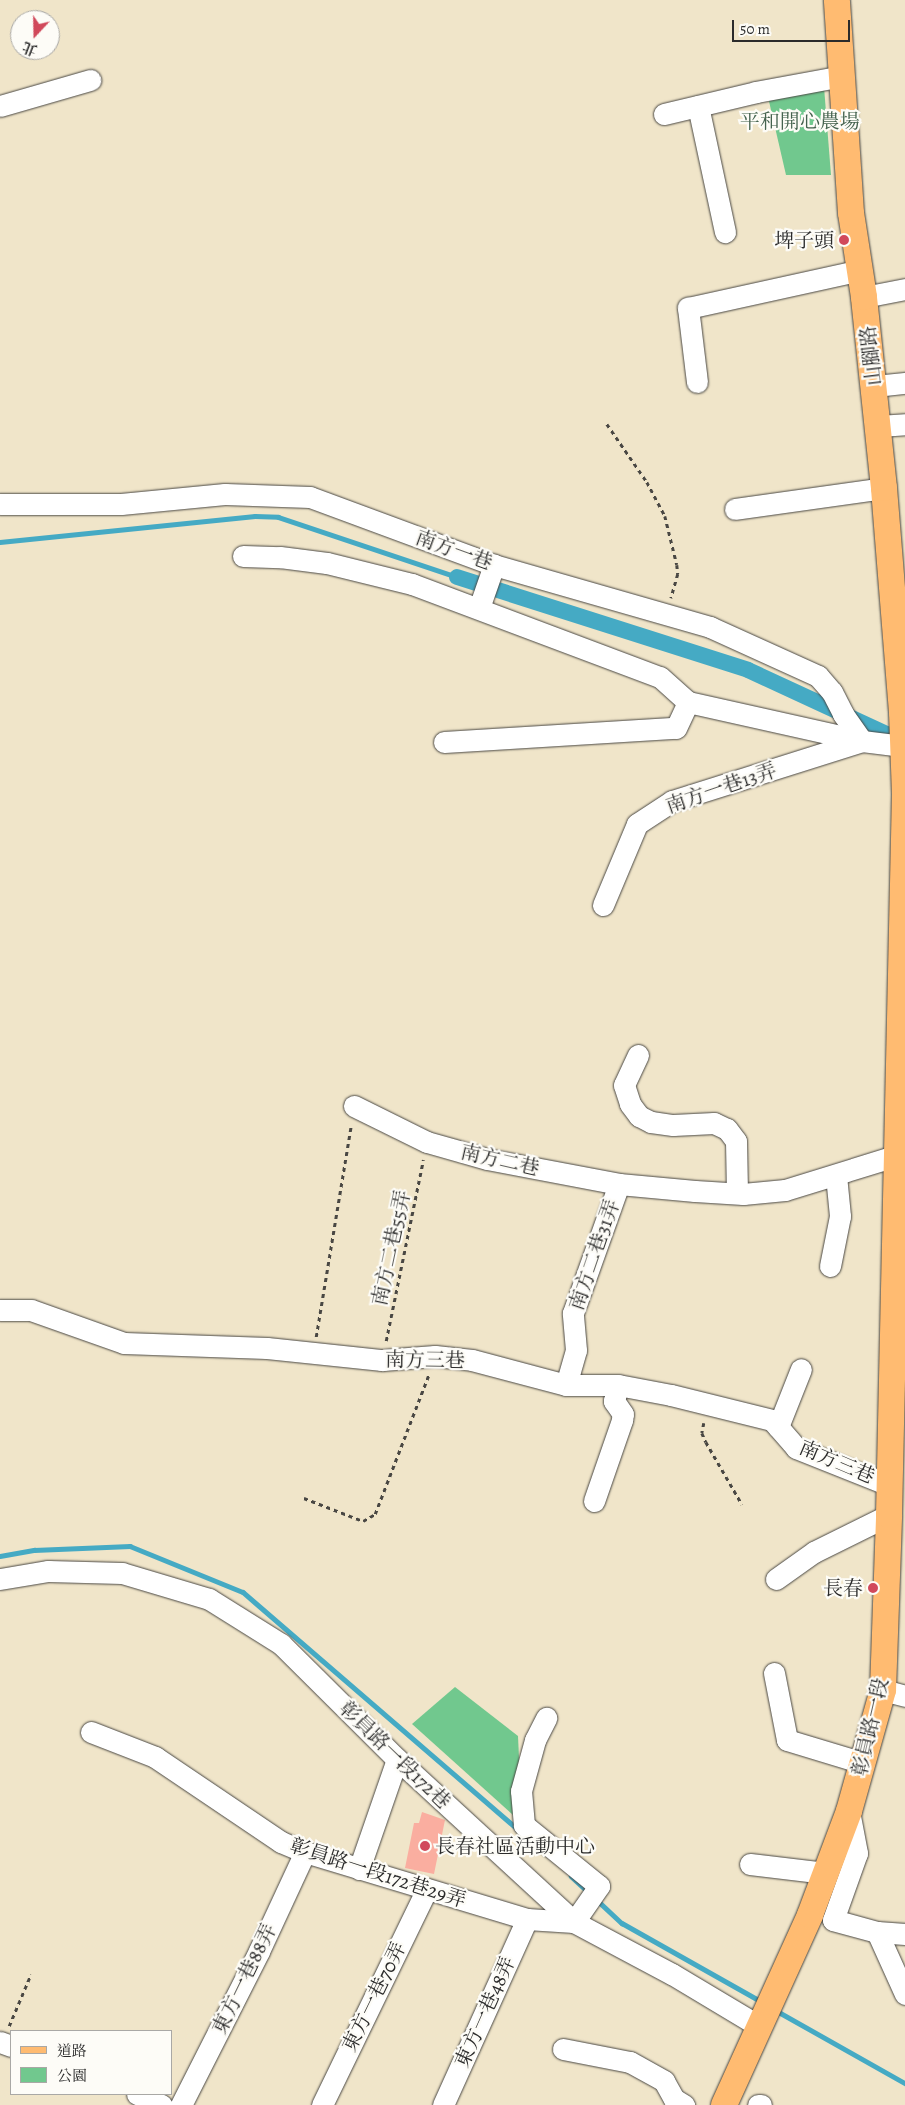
<!DOCTYPE html>
<html>
<head>
<meta charset="utf-8">
<style>
  body { margin:0 }
  #map { position:relative; width:905px; height:2105px; overflow:hidden; background:#f0e5c9; font-family:Alegreya,"Noto Serif TC",serif }
  div>[style] { position:absolute }
  [style*='--x'] { left:calc(var(--x)*1px); top:calc(var(--y)*1px); width:calc(var(--w)*1px); rotate:calc(var(--a)*1deg) }
  .green>* { inset:0; background:#71c88e }
  .stream>* { height:4.5px; margin:-2.25px; padding:0 2.25px; transform-origin:2.25px; border-radius:2.25px; background:#45aac4 }
  .canal>* { height:16px; margin:-8px; padding:0 8px; transform-origin:8px; border-radius:8px; background:#45aac4 }
  .building>* { inset:0; background:#faaea0 }
  .path>* { height:2.5px; margin-top:-1.25px; transform-origin:0; background:repeating-linear-gradient(90deg,#494743 0 4px,transparent 0 8px) }
  .roads { filter:drop-shadow(0 0 1px #494743) drop-shadow(0 0 1px #494743) }
  .minor>* { height:21px; margin:-10.5px; padding:0 10.5px; transform-origin:10.5px; border-radius:10.5px; background:#fff }
  .major>* { height:26px; margin:-13px; padding:0 13px; transform-origin:13px; border-radius:13px; background:#ffbb71 }
  .dots>* { width:14px; height:14px; translate:-50% -50%; box-sizing:border-box; border:2px solid #fdfcf7; border-radius:50% }
  span { translate:-50% -50%; white-space:nowrap; text-align:center; line-height:1.15; -webkit-text-stroke:4.5px #fdfcf7; paint-order:stroke }
  .park-label { font-size:20px; color:#44624e }
  .poi-label { font-size:20px; color:#2b2b2b }
  .right { translate:-100% -50%; text-align:right }
  .left { translate:0 -50%; text-align:left }
  .street-label { font-size:20px; color:#2b2b2b }
  .legend { position:absolute; left:10px; top:2030px; width:162px; height:65px; box-sizing:border-box; background:#fdfcf7; border:1px solid #a9a8a5; margin:0; padding:6px 9px; list-style:none; font-size:15px; color:#2b2b2b }
  .legend li { display:flex; align-items:center; gap:10px; height:25px }
  .legend b { width:25px; border:1px solid #a9a8a5 }
  .north { position:absolute; left:10px; top:10px; width:50px; height:50px; box-sizing:border-box; background:#fdfcf7; border:1px solid #a9a8a5; border-radius:50%; rotate:201deg; font-size:14px; font-weight:700; line-height:20px; text-align:center; color:#2b2b2b }
  .north::after { content:''; display:block; margin:auto; width:18px; height:22px; background:#d1495b; clip-path:polygon(50% 0,100% 100%,50% 72%,0 100%) }
  .scale { position:absolute; left:732px; top:20px; width:118px; height:22px; box-sizing:border-box; border:2px solid #2b2b2b; border-top:0; padding-left:6px; font-size:15px; line-height:18px; white-space:nowrap; color:#2b2b2b; -webkit-text-stroke:4px #fdfcf7; paint-order:stroke }
</style>
</head>
<body>
<div id="map">
  <div class="green">
    <div style="clip-path:polygon(824px 87px,831px 175px,786px 175px,768px 97px)"></div>
    <div style="clip-path:polygon(455px 1687px,518px 1736px,522px 1823px,412px 1724px)"></div>
  </div>
  <div class="stream">
    <div style="--x:0;--y:542;--w:256;--a:-5.8"></div>
    <div style="--x:255;--y:516;--w:23;--a:2"></div>
    <div style="--x:278;--y:517;--w:189;--a:18.5"></div>
    <div style="--x:0;--y:1556;--w:35;--a:-10"></div>
    <div style="--x:34;--y:1550;--w:96;--a:-2.4"></div>
    <div style="--x:130;--y:1546;--w:122;--a:22.2"></div>
    <div style="--x:243;--y:1592;--w:361;--a:40.8"></div>
    <div style="--x:571;--y:1876;--w:22;--a:43"></div>
    <div style="--x:597;--y:1900;--w:34;--a:43"></div>
    <div style="--x:622;--y:1923;--w:161;--a:29.4"></div>
    <div style="--x:777;--y:2011;--w:147;--a:29.4"></div>
  </div>
  <div class="canal">
    <div style="--x:457;--y:577;--w:305;--a:17.7"></div>
    <div style="--x:748;--y:670;--w:172;--a:24.8"></div>
  </div>
  <div class="building">
    <div style="clip-path:polygon(422px 1812px,445px 1820px,434px 1874px,405px 1868px,414px 1823px,419px 1823px)"></div>
  </div>
  <div class="path">
    <div style="--x:607;--y:424;--w:70;--a:55.4"></div>
    <div style="--x:647;--y:482;--w:38;--a:62"></div>
    <div style="--x:665;--y:516;--w:50;--a:76.2"></div>
    <div style="--x:677;--y:565;--w:9;--a:84"></div>
    <div style="--x:678;--y:574;--w:25;--a:106"></div>
    <div style="--x:316;--y:1337;--w:215;--a:-80.6"></div>
    <div style="--x:386;--y:1341;--w:185;--a:-78.4"></div>
    <div style="--x:704;--y:1423;--w:10;--a:101"></div>
    <div style="--x:702;--y:1433;--w:10;--a:66"></div>
    <div style="--x:706;--y:1442;--w:72;--a:59.9"></div>
    <div style="--x:304;--y:1498;--w:63;--a:21.3"></div>
    <div style="--x:363;--y:1521;--w:14;--a:-30"></div>
    <div style="--x:375;--y:1514;--w:150;--a:-68.9"></div>
    <div style="--x:9;--y:2026;--w:56;--a:-67.1"></div>
  </div>
  <div class="roads">
    <div class="minor">
      <div style="--x:0;--y:106;--w:94;--a:-16.1"></div>
      <div style="--x:698;--y:106;--w:129;--a:77.9"></div>
      <div style="--x:664;--y:114;--w:95;--a:-13.4"></div>
      <div style="--x:756;--y:92;--w:87;--a:-10.5"></div>
      <div style="--x:864;--y:297;--w:42;--a:-11"></div>
      <div style="--x:697;--y:382;--w:75;--a:-96.9"></div>
      <div style="--x:688;--y:308;--w:177;--a:-12.4"></div>
      <div style="--x:875;--y:386;--w:30;--a:-6"></div>
      <div style="--x:879;--y:426;--w:26;--a:-4"></div>
      <div style="--x:0;--y:504;--w:121;--a:0"></div>
      <div style="--x:121;--y:504;--w:104;--a:-5.5"></div>
      <div style="--x:225;--y:494;--w:85;--a:2"></div>
      <div style="--x:310;--y:497;--w:196;--a:20.3"></div>
      <div style="--x:494;--y:565;--w:225;--a:16"></div>
      <div style="--x:710;--y:627;--w:119;--a:24.4"></div>
      <div style="--x:818;--y:676;--w:21;--a:49"></div>
      <div style="--x:832;--y:692;--w:25;--a:63"></div>
      <div style="--x:843;--y:714;--w:33;--a:55"></div>
      <div style="--x:862;--y:741;--w:41;--a:7"></div>
      <div style="--x:735;--y:509;--w:150;--a:-8"></div>
      <div style="--x:243;--y:556;--w:37;--a:2"></div>
      <div style="--x:280;--y:557;--w:47;--a:7.3"></div>
      <div style="--x:327;--y:563;--w:88;--a:13.9"></div>
      <div style="--x:412;--y:584;--w:265;--a:20.6"></div>
      <div style="--x:660;--y:677;--w:38;--a:42"></div>
      <div style="--x:688;--y:702;--w:178;--a:12.6"></div>
      <div style="--x:479;--y:608;--w:46;--a:-70.8"></div>
      <div style="--x:444;--y:742;--w:232;--a:-3.5"></div>
      <div style="--x:676;--y:728;--w:29;--a:-65"></div>
      <div style="--x:603;--y:905;--w:88;--a:-67.2"></div>
      <div style="--x:637;--y:824;--w:42;--a:-33.3"></div>
      <div style="--x:672;--y:801;--w:199;--a:-17.5"></div>
      <div style="--x:638;--y:1055;--w:33;--a:115"></div>
      <div style="--x:624;--y:1085;--w:20;--a:72"></div>
      <div style="--x:630;--y:1104;--w:15;--a:53"></div>
      <div style="--x:639;--y:1116;--w:13;--a:27"></div>
      <div style="--x:651;--y:1122;--w:22;--a:8"></div>
      <div style="--x:673;--y:1125;--w:41;--a:-2.8"></div>
      <div style="--x:714;--y:1123;--w:14;--a:25"></div>
      <div style="--x:727;--y:1129;--w:15;--a:53"></div>
      <div style="--x:736;--y:1141;--w:52;--a:88.9"></div>
      <div style="--x:354;--y:1106;--w:81;--a:26.3"></div>
      <div style="--x:427;--y:1142;--w:62;--a:15.8"></div>
      <div style="--x:487;--y:1159;--w:134;--a:10.7"></div>
      <div style="--x:619;--y:1184;--w:76;--a:5.3"></div>
      <div style="--x:695;--y:1191;--w:48;--a:3.6"></div>
      <div style="--x:743;--y:1194;--w:42;--a:-5.4"></div>
      <div style="--x:785;--y:1190;--w:118;--a:-17.2"></div>
      <div style="--x:830;--y:1266;--w:51;--a:-78.7"></div>
      <div style="--x:840;--y:1216;--w:41;--a:-95.6"></div>
      <div style="--x:0;--y:1310;--w:31;--a:0"></div>
      <div style="--x:31;--y:1310;--w:99;--a:19.5"></div>
      <div style="--x:124;--y:1343;--w:143;--a:2"></div>
      <div style="--x:267;--y:1348;--w:116;--a:6"></div>
      <div style="--x:382;--y:1360;--w:53;--a:-4.3"></div>
      <div style="--x:435;--y:1356;--w:37;--a:6"></div>
      <div style="--x:472;--y:1360;--w:97;--a:14.9"></div>
      <div style="--x:566;--y:1385;--w:52;--a:0"></div>
      <div style="--x:618;--y:1385;--w:54;--a:10.7"></div>
      <div style="--x:671;--y:1395;--w:104;--a:13.9"></div>
      <div style="--x:772;--y:1420;--w:37;--a:49"></div>
      <div style="--x:796;--y:1448;--w:100;--a:21.7"></div>
      <div style="--x:566;--y:1385;--w:36;--a:-74"></div>
      <div style="--x:576;--y:1350;--w:37;--a:-95"></div>
      <div style="--x:573;--y:1313;--w:137;--a:-70.4"></div>
      <div style="--x:778;--y:1427;--w:62;--a:-68.4"></div>
      <div style="--x:594;--y:1501;--w:86;--a:-70.9"></div>
      <div style="--x:622;--y:1420;--w:6;--a:-81"></div>
      <div style="--x:623;--y:1414;--w:16;--a:-125"></div>
      <div style="--x:614;--y:1401;--w:16;--a:-76"></div>
      <div style="--x:0;--y:1579;--w:49;--a:-9.5"></div>
      <div style="--x:48;--y:1571;--w:74;--a:1.5"></div>
      <div style="--x:122;--y:1573;--w:91;--a:16.6"></div>
      <div style="--x:209;--y:1599;--w:85;--a:32"></div>
      <div style="--x:281;--y:1644;--w:163;--a:44.8"></div>
      <div style="--x:397;--y:1759;--w:241;--a:42.6"></div>
      <div style="--x:574;--y:1922;--w:111;--a:28"></div>
      <div style="--x:672;--y:1974;--w:101;--a:30.9"></div>
      <div style="--x:776;--y:1579;--w:47;--a:-35.4"></div>
      <div style="--x:814;--y:1552;--w:84;--a:-26.3"></div>
      <div style="--x:774;--y:1673;--w:68;--a:79"></div>
      <div style="--x:787;--y:1740;--w:79;--a:16.8"></div>
      <div style="--x:883;--y:1690;--w:23;--a:15"></div>
      <div style="--x:91;--y:1732;--w:69;--a:21.3"></div>
      <div style="--x:155;--y:1757;--w:152;--a:34"></div>
      <div style="--x:281;--y:1842;--w:26;--a:23"></div>
      <div style="--x:305;--y:1852;--w:232;--a:16.8"></div>
      <div style="--x:527;--y:1919;--w:47;--a:3.7"></div>
      <div style="--x:574;--y:1922;--w:44;--a:-55.2"></div>
      <div style="--x:599;--y:1886;--w:97;--a:-140.9"></div>
      <div style="--x:524;--y:1825;--w:34;--a:-95"></div>
      <div style="--x:521;--y:1791;--w:53;--a:-74.6"></div>
      <div style="--x:535;--y:1740;--w:25;--a:-63"></div>
      <div style="--x:849;--y:1811;--w:43;--a:79.2"></div>
      <div style="--x:857;--y:1853;--w:71;--a:109.7"></div>
      <div style="--x:833;--y:1920;--w:46;--a:15.3"></div>
      <div style="--x:877;--y:1932;--w:28;--a:4"></div>
      <div style="--x:750;--y:1864;--w:76;--a:6.8"></div>
      <div style="--x:359;--y:1869;--w:116;--a:-70.9"></div>
      <div style="--x:877;--y:1932;--w:68;--a:65.7"></div>
      <div style="--x:0;--y:2042;--w:12;--a:20"></div>
      <div style="--x:563;--y:2049;--w:68;--a:11"></div>
      <div style="--x:630;--y:2062;--w:39;--a:29"></div>
      <div style="--x:664;--y:2081;--w:21;--a:61"></div>
      <div style="--x:674;--y:2099;--w:12;--a:31"></div>
      <div style="--x:137;--y:2094;--w:27;--a:24"></div>
      <div style="--x:181;--y:2105;--w:173;--a:-63.1"></div>
      <div style="--x:259;--y:1951;--w:109;--a:-65.1"></div>
      <div style="--x:322;--y:2105;--w:240;--a:-64.1"></div>
      <div style="--x:443;--y:2105;--w:204;--a:-65.7"></div>
      <div style="--x:758;--y:2105;--w:3;--a:0"></div>
    </div>
    <div class="major">
      <div style="--x:724;--y:2105;--w:209;--a:-65.6"></div>
      <div style="--x:810;--y:1915;--w:111;--a:-69.4"></div>
      <div style="--x:849;--y:1811;--w:126;--a:-74.3"></div>
      <div style="--x:883;--y:1690;--w:175;--a:-88"></div>
      <div style="--x:889;--y:1515;--w:721;--a:-88.73"></div>
      <div style="--x:905;--y:794;--w:82;--a:-92.1"></div>
      <div style="--x:902;--y:712;--w:225;--a:-94.6"></div>
      <div style="--x:884;--y:488;--w:192;--a:-96"></div>
      <div style="--x:864;--y:297;--w:85;--a:-98.8"></div>
      <div style="--x:851;--y:213;--w:213;--a:-93.8"></div>
    </div>
  </div>
  <div class="dots">
    <div style="left:844px;top:240px;background:#d1495b"></div>
    <div style="left:873px;top:1588px;background:#d1495b"></div>
    <div style="left:425px;top:1846px;background:#d1495b"></div>
  </div>
  <div class="park-label">
    <span style="left:800px;top:121px">平和開心農場</span>
  </div>
  <div class="poi-label">
    <span class="right" style="left:834px;top:240px">埤子頭</span>
    <span class="right" style="left:863px;top:1588px">長春</span>
    <span class="left" style="left:435px;top:1846px">長春社區活動中心</span>
  </div>
  <div class="street-label">
    <span style="left:871px;top:356px;rotate:-97deg">山腳路</span>
    <span style="left:454px;top:550px;rotate:20deg">南方一巷</span>
    <span style="left:721px;top:788px;rotate:-19deg">南方一巷13弄</span>
    <span style="left:500px;top:1160px;rotate:13deg">南方二巷</span>
    <span style="left:391px;top:1248px;rotate:-78deg">南方二巷55弄</span>
    <span style="left:594px;top:1255px;rotate:-71deg">南方二巷31弄</span>
    <span style="left:425px;top:1360px;rotate:1deg">南方三巷</span>
    <span style="left:837px;top:1462px;rotate:23deg">南方三巷</span>
    <span style="left:870px;top:1727px;rotate:-77deg">彰員路一段</span>
    <span style="left:395px;top:1755px;rotate:44deg">彰員路一段172巷</span>
    <span style="left:378px;top:1873px;rotate:18deg">彰員路一段172巷29弄</span>
    <span style="left:244px;top:1979px;rotate:-64deg">東方一巷88弄</span>
    <span style="left:374px;top:1997px;rotate:-64deg">東方一巷70弄</span>
    <span style="left:485px;top:2012px;rotate:-66deg">東方一巷48弄</span>
  </div>
  <ul class="legend">
  <li><b style="height:6px;background:#ffbb71"></b>道路</li>
  <li><b style="height:14px;background:#71c88e"></b>公園</li>
  </ul>
  <div class="north">北</div>
  <div class="scale">50 m</div>
</div>
</body>
</html>
